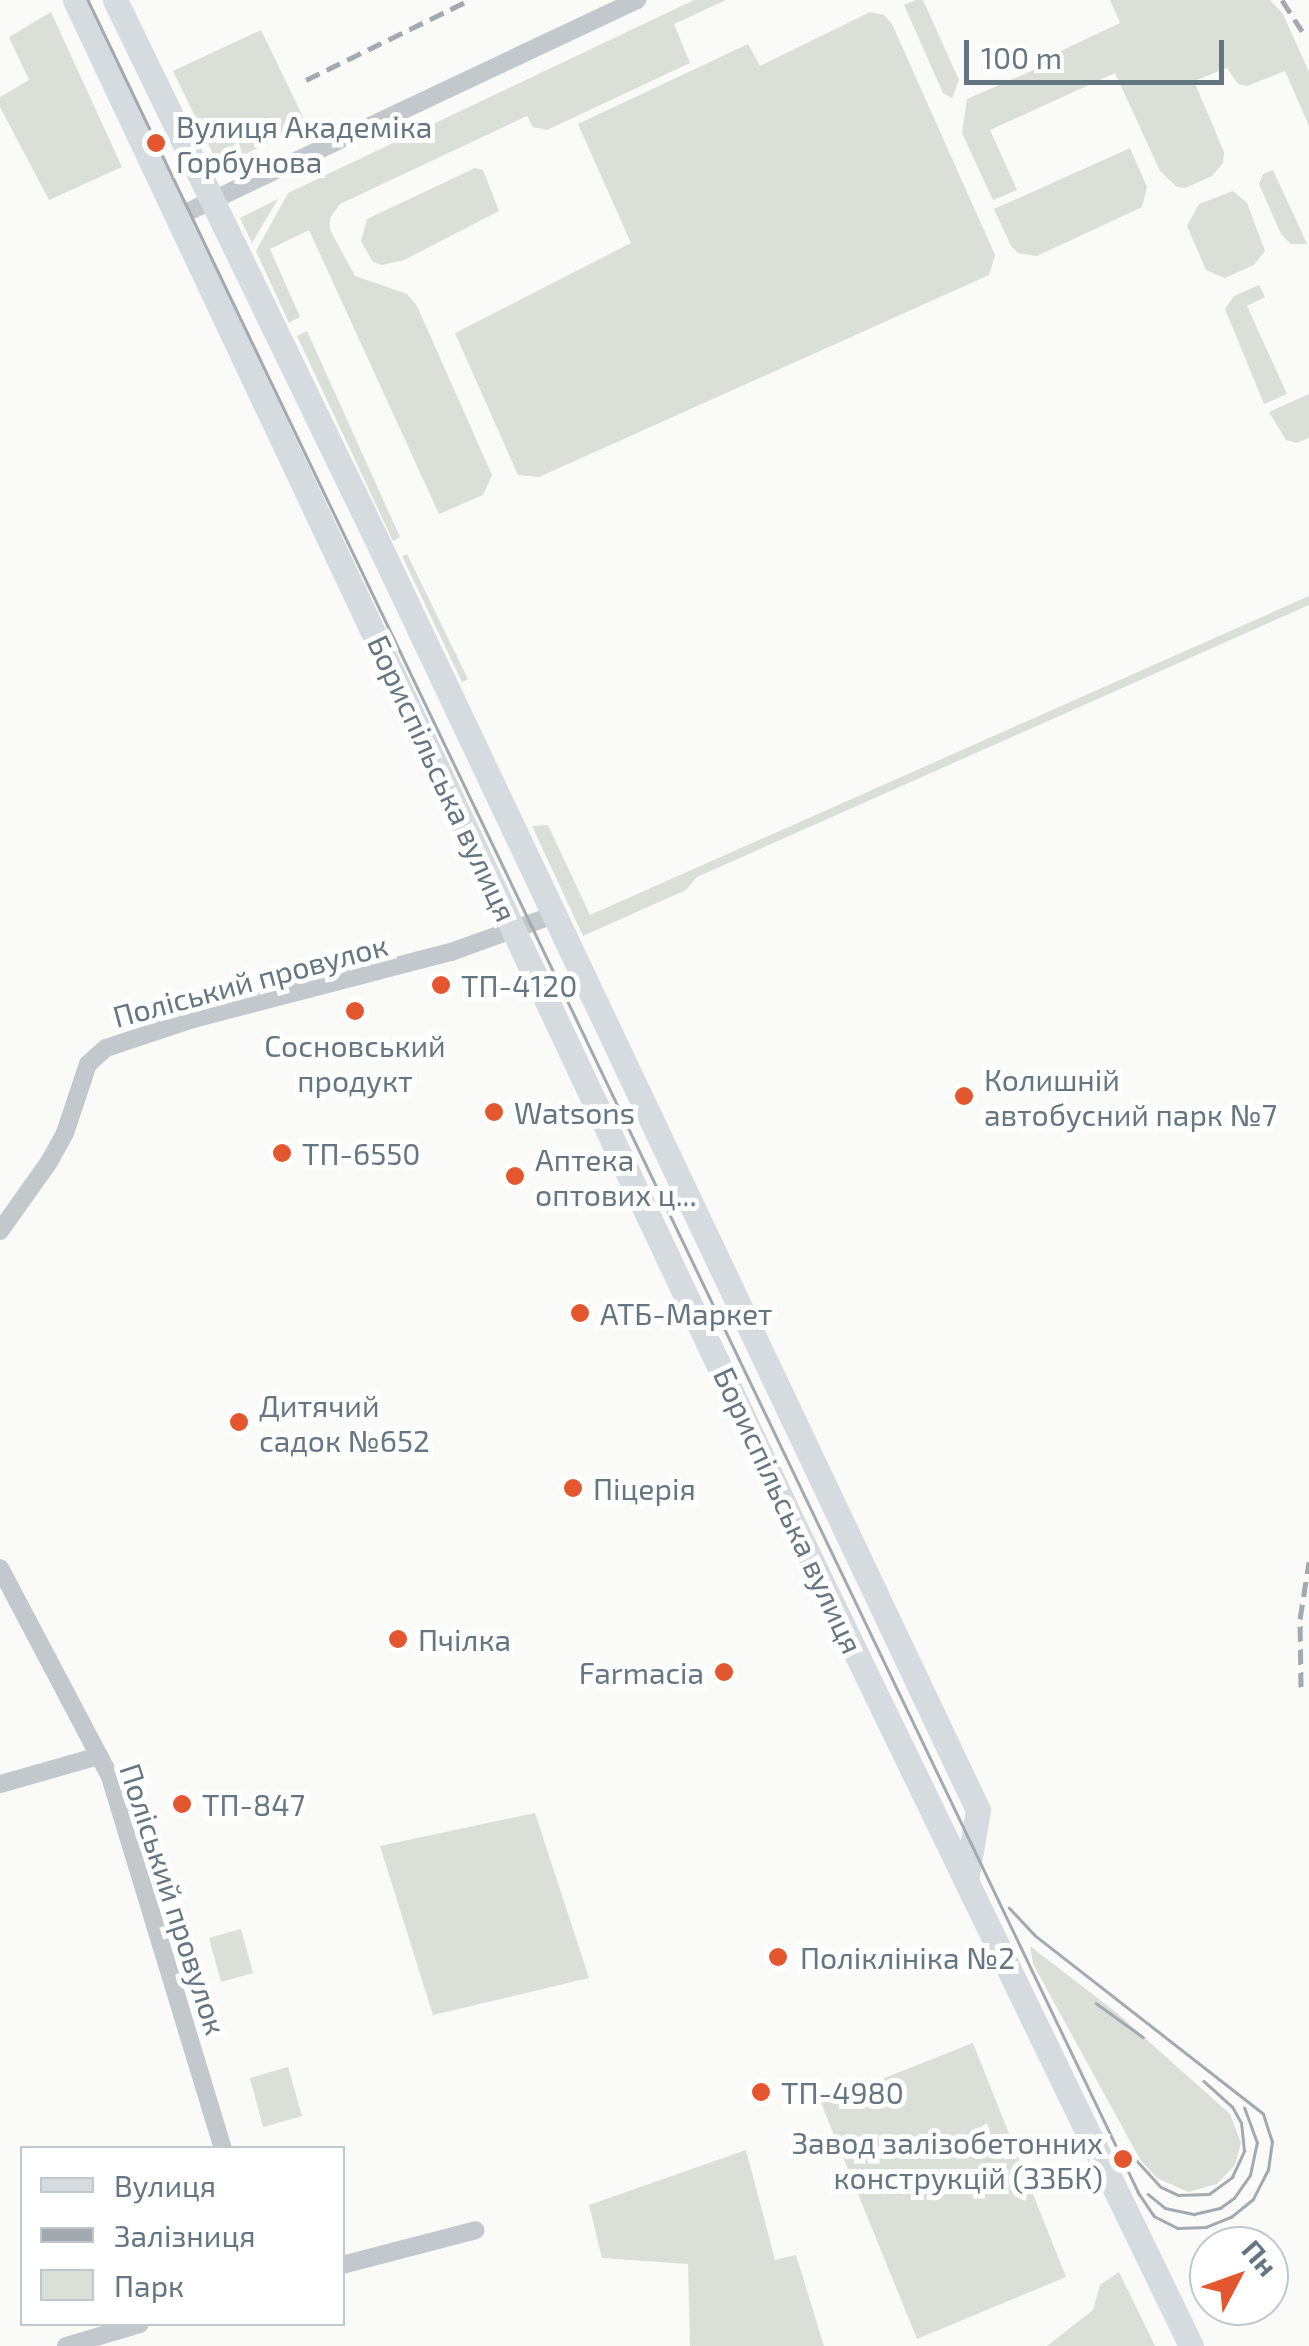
<!DOCTYPE html>
<html>
<head>
<meta charset="utf-8">
<style>
  body { margin:0 }
  #map { position:relative; width:1309px; height:2346px; overflow:hidden; background:#fafaf8; font-family:"Exo 2",sans-serif }
  div>[style] { position:absolute }
  [style*='--x'] { left:calc(var(--x)*1px); top:calc(var(--y)*1px); width:calc(var(--w)*1px); rotate:calc(var(--a)*1deg) }
  .green>* { inset:0; background:#dadfd7 }
  .minor>* { height:18px; margin:-9px; padding:0 9px; transform-origin:9px; border-radius:9px; background:#c3c8cc }
  .secondary>* { height:25px; margin:-12.5px; padding:0 12.5px; transform-origin:12.5px; border-radius:12.5px; background:#d6dbdf }
  .tram>* { height:2.5px; margin:-1.25px; padding:0 1.25px; transform-origin:1.25px; border-radius:1.25px; background:#a2aab0 }
  .rail>* { height:5px; margin-top:-2.5px; transform-origin:0; background:repeating-linear-gradient(90deg,#a2aab0 0 15px,transparent 0 23px) }
  .dots>* { width:28px; height:28px; translate:-50% -50%; box-sizing:border-box; border:5px solid #fff; border-radius:50% }
  span { translate:-50% -50%; white-space:nowrap; text-align:center; line-height:1.15; -webkit-text-stroke:10px #fff; paint-order:stroke }
  .poi-label { font-size:30px; color:#657683 }
  .left { translate:0 -50%; text-align:left }
  .right { translate:-100% -50%; text-align:right }
  .street-label { font-size:30px; color:#657683 }
  .legend { position:absolute; left:20px; top:2146px; width:325px; height:180px; box-sizing:border-box; background:#fff; border:2px solid #c1c8cd; margin:0; padding:12px 18px; list-style:none; font-size:30px; color:#657683 }
  .legend li { display:flex; align-items:center; gap:20px; height:50px }
  .legend b { width:50px; border:2px solid #c1c8cd }
  .north { position:absolute; left:1189px; top:2226px; width:100px; height:100px; box-sizing:border-box; background:#fff; border:2px solid #c1c8cd; border-radius:50%; rotate:49deg; font-size:28px; font-weight:700; line-height:40px; text-align:center; color:#657683 }
  .north::after { content:''; display:block; margin:auto; width:35px; height:45px; background:#e4572e; clip-path:polygon(50% 0,100% 100%,50% 72%,0 100%) }
  .scale { position:absolute; left:964px; top:40px; width:260px; height:45px; box-sizing:border-box; border:5px solid #657683; border-top:0; padding-left:12px; font-size:30px; line-height:35px; white-space:nowrap; color:#657683; -webkit-text-stroke:8px #fff; paint-order:stroke }
</style>
</head>
<body>
<div id="map">
  <div class="green">
    <div style="clip-path:polygon(694px 0,726px 0,674px 24px,690px 63px,547px 130px,533px 127px,527px 116px,340px 204px,330px 218px,330px 230px,355px 276px,407px 294px,417px 306px,492px 475px,483px 495px,439px 514px,309px 230px,270px 249px,300px 317px,289px 323px,256px 251px,288px 193px)"></div>
    <div style="clip-path:polygon(916px 0,923px 0,959px 80px,952px 98px,943px 93px,904px 5px)"></div>
    <div style="clip-path:polygon(1110px 0,1270px 0,1283px 14px,1309px 72px,1309px 126px,1285px 71px,1247px 86px,1238px 84px,1227px 68px,1194px 81px,1224px 152px,1223px 163px,1212px 176px,1185px 188px,1177px 187px,1160px 171px,1115px 73px,990px 130px,1017px 190px,993px 200px,962px 133px,967px 99px,1045px 65px,1048px 57px,1120px 23px)"></div>
    <div style="clip-path:polygon(51px 12px,122px 167px,49px 200px,0 107px,0 97px,29px 80px,9px 37px)"></div>
    <div style="clip-path:polygon(870px 12px,884px 15px,892px 24px,995px 255px,989px 275px,539px 477px,518px 475px,455px 333px,631px 243px,578px 124px,748px 44px,760px 66px)"></div>
    <div style="clip-path:polygon(261px 30px,307px 125px,226px 163px,216px 160px,173px 71px)"></div>
    <div style="clip-path:polygon(1130px 148px,1147px 187px,1142px 207px,1037px 256px,1018px 253px,1011px 246px,994px 209px)"></div>
    <div style="clip-path:polygon(475px 168px,483px 170px,499px 211px,404px 260px,382px 265px,373px 262px,361px 241px,367px 219px)"></div>
    <div style="clip-path:polygon(1273px 170px,1303px 235px,1307px 244px,1291px 244px,1281px 234px,1259px 184px,1263px 174px)"></div>
    <div style="clip-path:polygon(1233px 191px,1247px 203px,1265px 251px,1254px 265px,1225px 278px,1206px 270px,1187px 226px,1199px 204px)"></div>
    <div style="clip-path:polygon(278px 199px,252px 243px,240px 218px)"></div>
    <div style="clip-path:polygon(1259px 285px,1265px 297px,1247px 306px,1287px 394px,1264px 404px,1225px 309px,1234px 296px)"></div>
    <div style="clip-path:polygon(307px 331px,400px 537px,393px 541px,297px 336px)"></div>
    <div style="clip-path:polygon(1309px 394px,1309px 438px,1297px 443px,1286px 440px,1269px 412px)"></div>
    <div style="clip-path:polygon(407px 554px,468px 679px,462px 682px,402px 556px)"></div>
    <div style="clip-path:polygon(1309px 596px,1309px 605px,697px 877px,686px 890px,583px 936px,532px 826px,548px 825px,590px 915px)"></div>
    <div style="clip-path:polygon(535px 1813px,589px 1978px,433px 2015px,380px 1846px)"></div>
    <div style="clip-path:polygon(241px 1929px,253px 1973px,221px 1982px,209px 1938px)"></div>
    <div style="clip-path:polygon(1030px 1946px,1117px 2013px,1230px 2114px,1241px 2143px,1235px 2165px,1217px 2184px,1188px 2192px,1157px 2178px,1141px 2161px,1033px 1964px)"></div>
    <div style="clip-path:polygon(973px 2043px,1066px 2277px,917px 2339px,821px 2103px)"></div>
    <div style="clip-path:polygon(288px 2067px,302px 2116px,263px 2127px,250px 2078px)"></div>
    <div style="clip-path:polygon(746px 2150px,775px 2260px,796px 2255px,824px 2346px,690px 2346px,688px 2264px,602px 2258px,589px 2205px)"></div>
    <div style="clip-path:polygon(1119px 2272px,1155px 2346px,1047px 2346px,1093px 2310px,1100px 2285px)"></div>
  </div>
  <div class="minor">
    <div style="--x:177;--y:217;--w:509;--a:-25.26"></div>
    <div style="--x:0;--y:1231;--w:85;--a:-54.6"></div>
    <div style="--x:49;--y:1162;--w:33;--a:-61"></div>
    <div style="--x:65;--y:1133;--w:73;--a:-71.6"></div>
    <div style="--x:88;--y:1064;--w:24;--a:-42"></div>
    <div style="--x:106;--y:1048;--w:92;--a:-18.4"></div>
    <div style="--x:193;--y:1019;--w:267;--a:-14.6"></div>
    <div style="--x:451;--y:952;--w:109;--a:-19.8"></div>
    <div style="--x:0;--y:1568;--w:236;--a:62.2"></div>
    <div style="--x:110;--y:1777;--w:388;--a:73.1"></div>
    <div style="--x:0;--y:1784;--w:103;--a:-15.8"></div>
    <div style="--x:342;--y:2265;--w:138;--a:-14.6"></div>
    <div style="--x:66;--y:2346;--w:77;--a:-16.6"></div>
  </div>
  <div class="secondary">
    <div style="--x:75;--y:0;--w:1686;--a:64.76"></div>
    <div style="--x:794;--y:1525;--w:912;--a:64.19"></div>
    <div style="--x:115;--y:0;--w:615;--a:64.14"></div>
    <div style="--x:383;--y:553;--w:1391;--a:64.67"></div>
    <div style="--x:978;--y:1810;--w:71;--a:99.7"></div>
  </div>
  <div class="tram">
    <div style="--x:88;--y:0;--w:2431;--a:64.4"></div>
    <div style="--x:1138;--y:2192;--w:29;--a:56"></div>
    <div style="--x:1154;--y:2216;--w:27;--a:27"></div>
    <div style="--x:1178;--y:2228;--w:28;--a:-2"></div>
    <div style="--x:1206;--y:2227;--w:27;--a:-22"></div>
    <div style="--x:1231;--y:2217;--w:28;--a:-39"></div>
    <div style="--x:1253;--y:2199;--w:33;--a:-63"></div>
    <div style="--x:1268;--y:2170;--w:28;--a:-82"></div>
    <div style="--x:1272;--y:2142;--w:29;--a:-108"></div>
    <div style="--x:1263;--y:2114;--w:289;--a:-142"></div>
    <div style="--x:1035;--y:1936;--w:38;--a:-133"></div>
    <div style="--x:1096;--y:2003;--w:58;--a:35.9"></div>
    <div style="--x:1129;--y:2152;--w:47;--a:47.6"></div>
    <div style="--x:1161;--y:2187;--w:19;--a:25"></div>
    <div style="--x:1178;--y:2195;--w:31;--a:-2"></div>
    <div style="--x:1209;--y:2194;--w:29;--a:-36"></div>
    <div style="--x:1232;--y:2177;--w:29;--a:-65"></div>
    <div style="--x:1244;--y:2151;--w:28;--a:-96"></div>
    <div style="--x:1241;--y:2123;--w:18;--a:-119"></div>
    <div style="--x:1232;--y:2107;--w:38;--a:-138"></div>
    <div style="--x:1148;--y:2194;--w:22;--a:39"></div>
    <div style="--x:1165;--y:2208;--w:30;--a:12"></div>
    <div style="--x:1194;--y:2214;--w:27;--a:-13"></div>
    <div style="--x:1220;--y:2208;--w:17;--a:-36"></div>
    <div style="--x:1234;--y:2198;--w:28;--a:-55"></div>
    <div style="--x:1250;--y:2175;--w:33;--a:-78"></div>
    <div style="--x:1257;--y:2143;--w:37;--a:-110"></div>
  </div>
  <div class="rail">
    <div style="--x:1282;--y:0;--w:37;--a:57"></div>
    <div style="--x:306;--y:80;--w:182;--a:-26.1"></div>
    <div style="--x:1301;--y:1687;--w:68;--a:-90.8"></div>
    <div style="--x:1300;--y:1619;--w:58;--a:-81"></div>
  </div>
  <div class="dots">
    <div style="left:156px;top:143px;background:#e4572e"></div>
    <div style="left:441px;top:985px;background:#e4572e"></div>
    <div style="left:355px;top:1011px;background:#e4572e"></div>
    <div style="left:964px;top:1096px;background:#e4572e"></div>
    <div style="left:494px;top:1112px;background:#e4572e"></div>
    <div style="left:282px;top:1153px;background:#e4572e"></div>
    <div style="left:515px;top:1176px;background:#e4572e"></div>
    <div style="left:580px;top:1313px;background:#e4572e"></div>
    <div style="left:239px;top:1422px;background:#e4572e"></div>
    <div style="left:573px;top:1488px;background:#e4572e"></div>
    <div style="left:398px;top:1639px;background:#e4572e"></div>
    <div style="left:724px;top:1672px;background:#e4572e"></div>
    <div style="left:182px;top:1804px;background:#e4572e"></div>
    <div style="left:778px;top:1957px;background:#e4572e"></div>
    <div style="left:761px;top:2092px;background:#e4572e"></div>
    <div style="left:1123px;top:2159px;background:#e4572e"></div>
  </div>
  <div class="poi-label">
    <span class="left" style="left:176px;top:143px">Вулиця Академіка<br>Горбунова</span>
    <span class="left" style="left:461px;top:985px">ТП-4120</span>
    <span style="left:355px;top:1062px">Сосновський<br>продукт</span>
    <span class="left" style="left:984px;top:1096px">Колишній<br>автобусний парк №7</span>
    <span class="left" style="left:514px;top:1112px">Watsons</span>
    <span class="left" style="left:302px;top:1153px">ТП-6550</span>
    <span class="left" style="left:535px;top:1176px">Аптека<br>оптових ц...</span>
    <span class="left" style="left:600px;top:1313px">АТБ-Маркет</span>
    <span class="left" style="left:259px;top:1422px">Дитячий<br>садок №652</span>
    <span class="left" style="left:593px;top:1488px">Піцерія</span>
    <span class="left" style="left:418px;top:1639px">Пчілка</span>
    <span class="right" style="left:704px;top:1672px">Farmacia</span>
    <span class="left" style="left:202px;top:1804px">ТП-847</span>
    <span class="left" style="left:800px;top:1957px">Поліклініка №2</span>
    <span class="left" style="left:781px;top:2092px">ТП-4980</span>
    <span class="right" style="left:1103px;top:2159px">Завод залізобетонних<br>конструкцій (ЗЗБК)</span>
  </div>
  <div class="street-label">
    <span style="left:443px;top:778px;rotate:65deg">Бориспільська вулиця</span>
    <span style="left:250px;top:980px;rotate:-15deg">Поліський провулок</span>
    <span style="left:789px;top:1510px;rotate:65deg">Бориспільська вулиця</span>
    <span style="left:174px;top:1899px;rotate:72deg">Поліський провулок</span>
  </div>
  <ul class="legend">
  <li><b style="height:12px;background:#d6dbdf"></b>Вулиця</li>
  <li><b style="height:12px;background:#a2aab0"></b>Залізниця</li>
  <li><b style="height:28px;background:#dadfd7"></b>Парк</li>
  </ul>
  <div class="north">Пн</div>
  <div class="scale">100 m</div>
</div>
</body>
</html>
